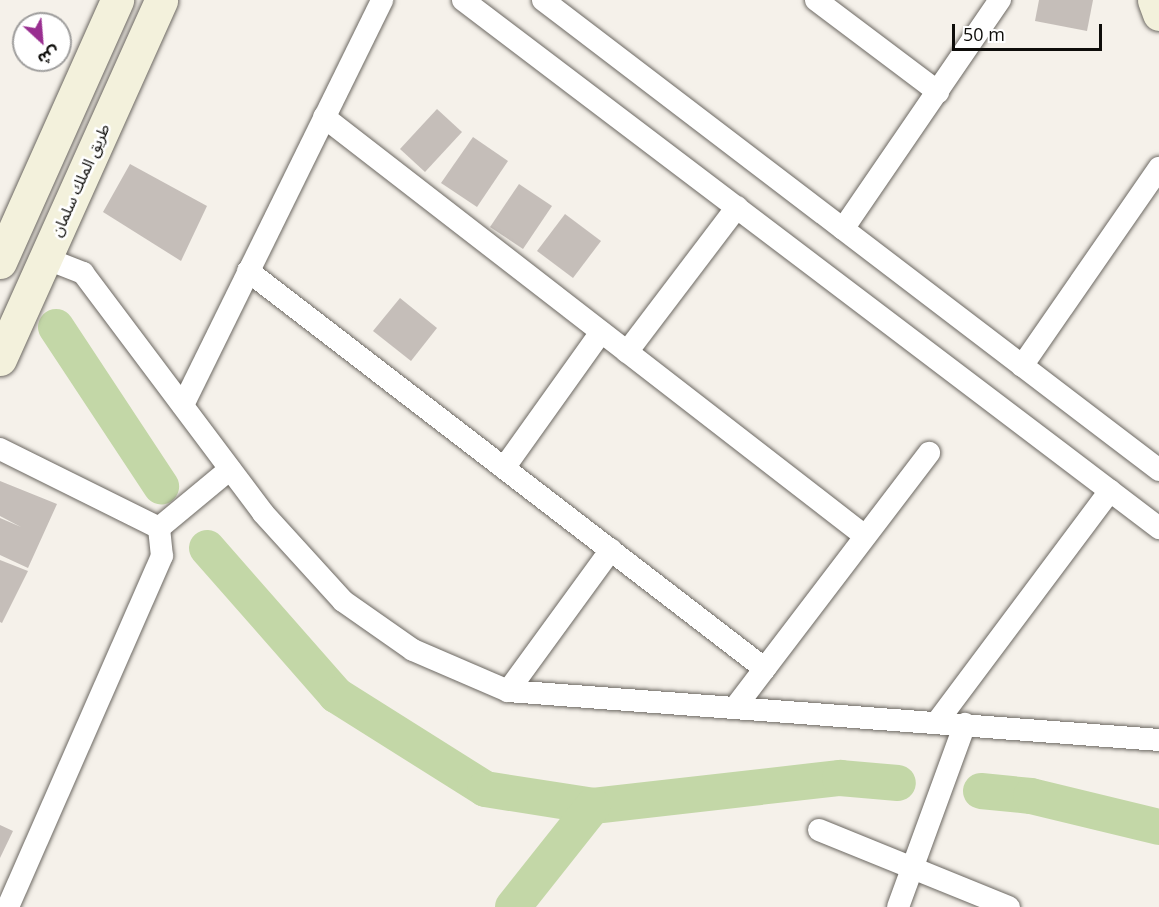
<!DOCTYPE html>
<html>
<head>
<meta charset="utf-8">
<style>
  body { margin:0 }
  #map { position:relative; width:1159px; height:907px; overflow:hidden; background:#f5f1ea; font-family:"Open Sans","Noto Sans Arabic",sans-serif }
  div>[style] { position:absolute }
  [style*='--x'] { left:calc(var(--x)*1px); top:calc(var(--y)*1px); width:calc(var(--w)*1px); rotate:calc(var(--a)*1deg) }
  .river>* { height:36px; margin:-18px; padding:0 18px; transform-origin:18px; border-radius:18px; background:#c3d7a7 }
  .building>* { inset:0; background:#c5beb9 }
  .roads { filter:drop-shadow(0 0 2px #6c6862) drop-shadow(0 0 2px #6c6862) }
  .street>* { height:22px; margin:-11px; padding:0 11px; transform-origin:11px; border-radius:11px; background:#fff }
  .secondary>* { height:33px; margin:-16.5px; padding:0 16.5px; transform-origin:16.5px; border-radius:16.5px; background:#f3f1dc }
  span { translate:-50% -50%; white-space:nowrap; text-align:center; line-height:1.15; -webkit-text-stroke:5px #fff; paint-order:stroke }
  .street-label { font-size:16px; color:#0e0d0a }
  .north { position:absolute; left:12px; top:12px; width:60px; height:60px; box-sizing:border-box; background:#fff; border:2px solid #9f9e9d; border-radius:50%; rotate:154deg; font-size:16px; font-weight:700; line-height:24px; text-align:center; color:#0e0d0a }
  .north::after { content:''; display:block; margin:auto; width:21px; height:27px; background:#992e90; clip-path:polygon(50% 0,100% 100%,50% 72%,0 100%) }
  .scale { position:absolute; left:952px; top:24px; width:150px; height:27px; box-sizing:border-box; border:3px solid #0e0d0a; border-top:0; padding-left:8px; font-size:18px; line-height:21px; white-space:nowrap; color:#0e0d0a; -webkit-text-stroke:4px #fff; paint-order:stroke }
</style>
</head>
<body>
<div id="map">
  <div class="river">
    <div style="--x:56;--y:327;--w:191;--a:56.6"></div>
    <div style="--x:207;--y:548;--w:196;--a:48.7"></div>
    <div style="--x:336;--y:695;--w:176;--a:32.2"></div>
    <div style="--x:485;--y:789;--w:109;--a:8.9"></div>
    <div style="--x:593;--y:806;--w:249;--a:-6.5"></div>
    <div style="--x:840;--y:778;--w:58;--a:4.9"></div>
    <div style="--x:981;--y:791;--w:50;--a:5.7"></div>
    <div style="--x:1031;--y:796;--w:132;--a:13.6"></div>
    <div style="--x:513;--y:907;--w:129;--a:-51.6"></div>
  </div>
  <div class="building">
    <div style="clip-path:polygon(1039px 0,1093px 0,1087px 31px,1035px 21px)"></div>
    <div style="clip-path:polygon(437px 109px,462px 132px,425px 172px,400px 149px)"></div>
    <div style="clip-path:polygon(473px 137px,508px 161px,477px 207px,441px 183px)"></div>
    <div style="clip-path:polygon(130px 164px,207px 206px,181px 261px,103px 212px)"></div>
    <div style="clip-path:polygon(519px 184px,552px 206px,523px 249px,490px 227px)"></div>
    <div style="clip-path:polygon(565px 214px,601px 241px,573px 278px,537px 251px)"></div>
    <div style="clip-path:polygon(400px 298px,437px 328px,411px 361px,373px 331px)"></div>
    <div style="clip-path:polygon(0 481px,57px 504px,28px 568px,0 555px,0 518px,21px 527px,0 516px)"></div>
    <div style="clip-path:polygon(0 560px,28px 571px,2px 623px,0 622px)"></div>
    <div style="clip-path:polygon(0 825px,13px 831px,0 858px)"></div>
  </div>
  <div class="roads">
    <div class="street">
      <div style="--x:463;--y:0;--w:874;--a:37.18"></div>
      <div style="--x:543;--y:0;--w:775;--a:37.34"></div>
      <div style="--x:816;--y:0;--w:153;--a:37"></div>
      <div style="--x:324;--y:117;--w:684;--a:37.76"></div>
      <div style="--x:843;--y:229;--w:278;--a:-55.6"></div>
      <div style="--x:45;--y:258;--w:41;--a:21.5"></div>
      <div style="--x:83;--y:273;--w:300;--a:53.1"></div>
      <div style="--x:263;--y:513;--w:119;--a:47.7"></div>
      <div style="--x:343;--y:601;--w:85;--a:35"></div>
      <div style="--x:413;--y:650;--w:103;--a:23.3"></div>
      <div style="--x:508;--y:691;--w:653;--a:4.3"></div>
      <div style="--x:248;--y:271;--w:652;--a:37.59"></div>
      <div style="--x:627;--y:352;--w:182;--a:-52.8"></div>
      <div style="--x:1022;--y:366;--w:241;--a:-55.3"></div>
      <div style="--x:183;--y:405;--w:451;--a:-63.8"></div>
      <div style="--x:0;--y:449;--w:178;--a:26.4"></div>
      <div style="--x:159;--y:528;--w:28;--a:84"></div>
      <div style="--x:162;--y:556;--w:383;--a:113.7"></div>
      <div style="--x:504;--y:468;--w:167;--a:-54.5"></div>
      <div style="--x:159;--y:528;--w:92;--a:-39.7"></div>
      <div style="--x:508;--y:691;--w:175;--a:-53.9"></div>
      <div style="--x:737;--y:705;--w:317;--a:-52.7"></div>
      <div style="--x:937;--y:722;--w:289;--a:-53.2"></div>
      <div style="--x:819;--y:830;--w:205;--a:22.1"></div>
      <div style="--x:898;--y:907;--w:195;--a:-69.9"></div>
    </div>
    <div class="secondary">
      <div style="--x:1154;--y:0;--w:15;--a:70"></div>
      <div style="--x:0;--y:262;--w:287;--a:-65.9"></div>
      <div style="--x:0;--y:359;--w:393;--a:-65.8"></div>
    </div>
  </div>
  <div class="street-label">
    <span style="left:80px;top:180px;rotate:-66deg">طريق الملك سلمان</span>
  </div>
  <div class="north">ش</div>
  <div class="scale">50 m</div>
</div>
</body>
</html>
